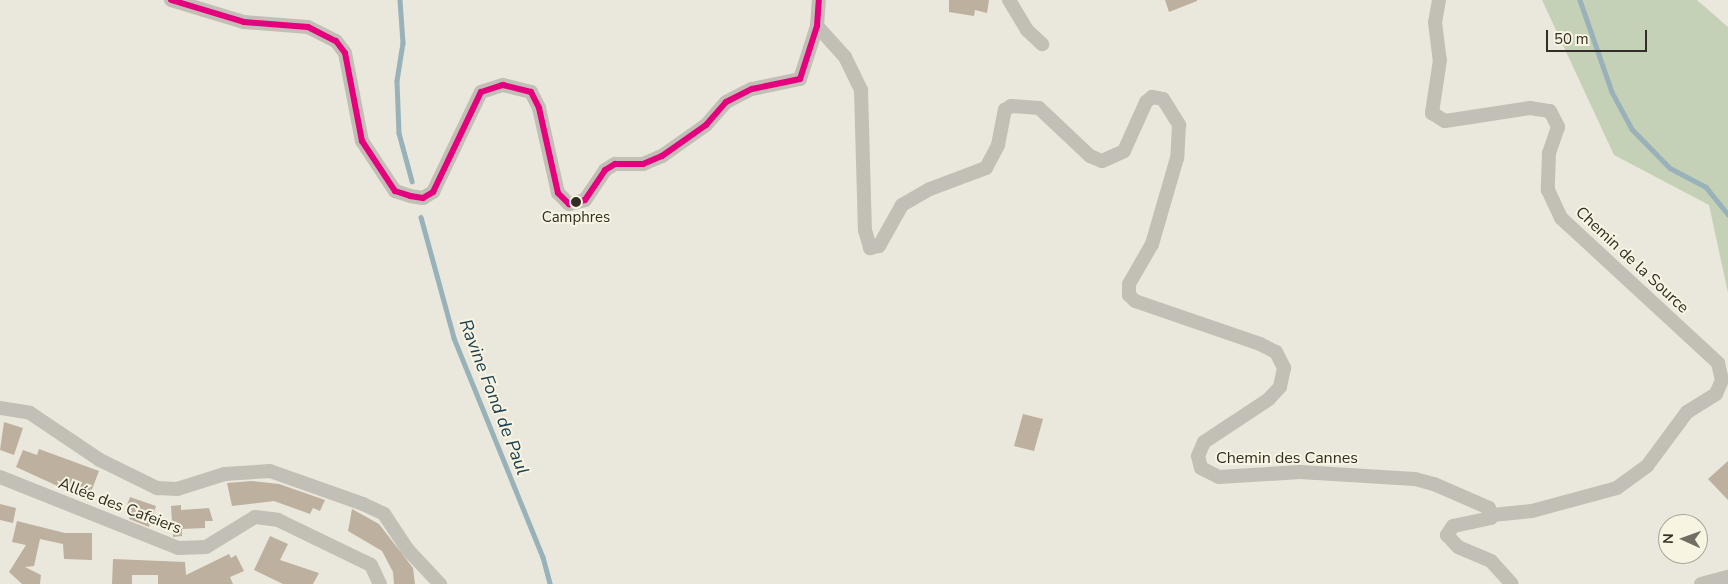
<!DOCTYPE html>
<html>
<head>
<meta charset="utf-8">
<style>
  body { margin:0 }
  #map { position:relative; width:1728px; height:584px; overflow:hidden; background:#eae8dc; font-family:"Nunito Sans",sans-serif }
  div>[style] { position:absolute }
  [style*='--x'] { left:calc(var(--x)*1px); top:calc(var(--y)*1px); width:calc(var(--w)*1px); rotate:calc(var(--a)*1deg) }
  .green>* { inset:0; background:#c5d1b6 }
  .stream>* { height:4.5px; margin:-2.25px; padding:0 2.25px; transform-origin:2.25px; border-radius:2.25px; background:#99b2ba }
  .building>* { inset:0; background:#bdb09e }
  .street>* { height:14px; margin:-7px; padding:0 7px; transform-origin:7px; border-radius:7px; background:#c2bfb6 }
  .bus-1>* { height:6px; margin:-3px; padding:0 3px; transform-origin:3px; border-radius:3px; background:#e5007d }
  .dots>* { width:14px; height:14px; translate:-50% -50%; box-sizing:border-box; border:2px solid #f8f4e2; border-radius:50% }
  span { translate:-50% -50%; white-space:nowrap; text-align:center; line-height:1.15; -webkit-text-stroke:4px #f8f4e2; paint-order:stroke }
  .bus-label { font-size:15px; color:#322d25 }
  .street-label { font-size:16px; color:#322d25 }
  .water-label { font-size:18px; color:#1c4052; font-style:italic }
  .north { position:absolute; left:1658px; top:514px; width:50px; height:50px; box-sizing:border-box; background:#f8f4e2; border:1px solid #a9a496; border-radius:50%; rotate:272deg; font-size:14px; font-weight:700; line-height:20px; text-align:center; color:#322d25 }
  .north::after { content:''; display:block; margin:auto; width:18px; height:22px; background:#726e65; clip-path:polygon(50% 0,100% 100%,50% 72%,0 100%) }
  .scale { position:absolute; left:1546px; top:30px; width:101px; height:22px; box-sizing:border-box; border:2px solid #322d25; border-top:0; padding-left:6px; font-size:15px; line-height:18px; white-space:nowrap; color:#322d25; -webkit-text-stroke:4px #f8f4e2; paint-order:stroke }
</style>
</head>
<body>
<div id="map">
  <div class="green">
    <div style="clip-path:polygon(1542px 0,1697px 0,1728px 27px,1728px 293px,1709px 205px,1614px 155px)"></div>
  </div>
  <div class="stream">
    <div style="--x:400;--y:0;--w:43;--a:86"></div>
    <div style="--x:403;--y:43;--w:38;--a:99"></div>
    <div style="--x:397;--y:81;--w:52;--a:87.8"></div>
    <div style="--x:399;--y:133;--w:50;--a:74.8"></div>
    <div style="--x:1580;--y:0;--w:97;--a:70.8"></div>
    <div style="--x:1612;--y:92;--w:42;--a:61.6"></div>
    <div style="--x:1632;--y:129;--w:54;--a:45.7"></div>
    <div style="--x:1670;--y:168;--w:41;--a:27.8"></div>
    <div style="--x:1706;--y:187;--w:35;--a:51"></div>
    <div style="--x:421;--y:217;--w:125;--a:74.7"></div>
    <div style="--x:454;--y:338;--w:236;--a:67.9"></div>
    <div style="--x:543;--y:557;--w:28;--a:75"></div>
  </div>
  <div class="building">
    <div style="clip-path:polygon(949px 0,989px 0,987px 13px,975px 10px,974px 16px,949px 12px)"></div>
    <div style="clip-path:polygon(1165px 0,1197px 0,1197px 1px,1169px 12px)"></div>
    <div style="clip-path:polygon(1023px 414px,1043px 419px,1034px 451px,1014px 446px)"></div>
    <div style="clip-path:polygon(4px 422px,23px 428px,14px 455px,0 450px)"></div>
    <div style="clip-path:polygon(39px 449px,99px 471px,88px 500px,16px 467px,23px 450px,37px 455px)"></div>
    <div style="clip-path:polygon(1728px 461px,1728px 500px,1708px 479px)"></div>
    <div style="clip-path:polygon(252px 481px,279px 484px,325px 500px,320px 511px,313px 508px,310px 514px,274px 501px,232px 506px,227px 483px)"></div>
    <div style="clip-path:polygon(130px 497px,156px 506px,149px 527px,129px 519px,132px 510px,126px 508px)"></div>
    <div style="clip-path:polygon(0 504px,16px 508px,13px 523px,0 520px)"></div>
    <div style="clip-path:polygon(181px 505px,181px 510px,209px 508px,213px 521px,205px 521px,205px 528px,182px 529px,182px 536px,173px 537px,171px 506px)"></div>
    <div style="clip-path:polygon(352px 509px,379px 524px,413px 568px,415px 584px,394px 584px,393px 572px,382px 551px,348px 531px)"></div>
    <div style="clip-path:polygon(17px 521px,65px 533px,92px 533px,92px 560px,64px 559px,63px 544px,40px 539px,34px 566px,25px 567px,41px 575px,40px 584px,22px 584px,9px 572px,26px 545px,12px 542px)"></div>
    <div style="clip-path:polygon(270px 536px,288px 544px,280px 560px,319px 573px,313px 584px,283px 584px,254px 570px)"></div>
    <div style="clip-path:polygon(229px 554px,231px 558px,236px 555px,244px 571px,230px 577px,233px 584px,158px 584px,158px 575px,132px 575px,132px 584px,112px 584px,113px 559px,185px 562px,186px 575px)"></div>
  </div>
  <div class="street">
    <div style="--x:171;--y:0;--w:76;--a:16.8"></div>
    <div style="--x:244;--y:22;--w:64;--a:4.5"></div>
    <div style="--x:308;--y:27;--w:31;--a:27"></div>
    <div style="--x:336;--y:41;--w:15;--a:53"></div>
    <div style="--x:345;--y:53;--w:90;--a:79.1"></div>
    <div style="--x:362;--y:141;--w:60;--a:56.6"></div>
    <div style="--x:395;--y:191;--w:16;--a:18"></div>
    <div style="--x:410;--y:196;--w:13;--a:9"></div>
    <div style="--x:423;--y:198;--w:12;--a:-31"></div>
    <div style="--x:433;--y:192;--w:111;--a:-64.4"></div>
    <div style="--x:481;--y:92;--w:23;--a:-18"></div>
    <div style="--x:503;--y:85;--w:29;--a:14"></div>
    <div style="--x:531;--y:92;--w:18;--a:63"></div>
    <div style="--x:539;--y:108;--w:87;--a:77.4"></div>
    <div style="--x:558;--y:193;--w:16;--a:45"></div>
    <div style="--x:569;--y:204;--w:16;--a:-14"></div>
    <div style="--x:585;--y:200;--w:36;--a:-56"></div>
    <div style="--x:605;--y:170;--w:12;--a:-31"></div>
    <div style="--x:615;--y:164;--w:28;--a:0"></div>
    <div style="--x:643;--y:164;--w:21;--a:-23"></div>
    <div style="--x:662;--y:156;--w:54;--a:-35.2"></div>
    <div style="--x:706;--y:125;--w:30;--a:-49"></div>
    <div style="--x:726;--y:102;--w:29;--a:-27"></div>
    <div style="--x:752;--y:89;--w:49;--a:-11.8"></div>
    <div style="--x:800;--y:79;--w:56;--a:-72.2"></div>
    <div style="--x:817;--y:26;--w:26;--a:-86"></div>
    <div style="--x:1009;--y:0;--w:35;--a:59"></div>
    <div style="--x:1027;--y:30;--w:21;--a:43"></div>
    <div style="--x:1439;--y:0;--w:22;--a:100"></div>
    <div style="--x:1435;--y:22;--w:38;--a:83"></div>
    <div style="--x:1440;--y:60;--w:54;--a:98.6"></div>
    <div style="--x:1432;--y:113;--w:15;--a:32"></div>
    <div style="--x:1445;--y:121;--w:86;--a:-8.7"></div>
    <div style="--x:1530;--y:108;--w:20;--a:9"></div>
    <div style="--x:1550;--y:111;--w:18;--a:63"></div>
    <div style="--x:1558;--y:127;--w:28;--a:109"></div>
    <div style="--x:1549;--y:153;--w:37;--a:92"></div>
    <div style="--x:1548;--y:190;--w:31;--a:65"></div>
    <div style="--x:1561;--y:218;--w:214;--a:42.7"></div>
    <div style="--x:1718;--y:363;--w:17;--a:77"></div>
    <div style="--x:1722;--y:380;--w:15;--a:113"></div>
    <div style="--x:1716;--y:394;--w:34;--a:148"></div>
    <div style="--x:1687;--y:412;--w:67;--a:126.5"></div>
    <div style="--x:1647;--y:466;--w:37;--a:144"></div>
    <div style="--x:1617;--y:488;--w:88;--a:164.9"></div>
    <div style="--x:1532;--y:511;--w:40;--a:174.3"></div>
    <div style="--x:817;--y:26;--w:42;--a:47.9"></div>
    <div style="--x:845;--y:57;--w:37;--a:64"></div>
    <div style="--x:861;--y:90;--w:140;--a:88.4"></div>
    <div style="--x:865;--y:230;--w:19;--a:74"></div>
    <div style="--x:870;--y:248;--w:9;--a:-13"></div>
    <div style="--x:879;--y:246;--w:47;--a:-60.7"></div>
    <div style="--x:902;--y:205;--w:32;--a:-30"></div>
    <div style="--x:930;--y:189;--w:60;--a:-20.6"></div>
    <div style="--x:986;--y:168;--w:26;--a:-62"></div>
    <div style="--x:998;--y:145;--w:36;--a:-79"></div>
    <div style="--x:1005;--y:110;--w:7;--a:-34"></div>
    <div style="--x:1011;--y:106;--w:28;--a:4"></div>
    <div style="--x:1039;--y:108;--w:70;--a:43.3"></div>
    <div style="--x:1090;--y:156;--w:13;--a:23"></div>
    <div style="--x:1102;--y:161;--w:24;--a:-24"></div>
    <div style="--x:1124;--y:151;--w:54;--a:-65.8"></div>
    <div style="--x:1146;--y:102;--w:8;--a:-40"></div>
    <div style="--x:1152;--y:97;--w:11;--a:10"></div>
    <div style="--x:1163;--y:99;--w:31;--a:58"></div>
    <div style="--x:1179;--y:125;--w:33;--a:93"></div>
    <div style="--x:1177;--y:158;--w:90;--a:106.2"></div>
    <div style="--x:1152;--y:244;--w:46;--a:119.9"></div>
    <div style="--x:1129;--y:284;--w:11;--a:90"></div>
    <div style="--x:1129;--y:295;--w:8;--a:45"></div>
    <div style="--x:1135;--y:301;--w:132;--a:19"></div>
    <div style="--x:1260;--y:344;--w:18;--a:27"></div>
    <div style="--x:1276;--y:352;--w:18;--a:63"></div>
    <div style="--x:1284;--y:368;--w:19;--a:102"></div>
    <div style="--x:1280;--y:387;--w:16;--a:133"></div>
    <div style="--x:1269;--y:399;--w:78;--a:146.5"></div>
    <div style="--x:1204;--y:442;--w:15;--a:113"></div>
    <div style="--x:1198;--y:456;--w:12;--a:76"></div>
    <div style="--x:1201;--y:468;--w:20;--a:27"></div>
    <div style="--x:1219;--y:477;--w:81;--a:-3.5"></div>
    <div style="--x:1300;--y:472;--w:115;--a:3.5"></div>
    <div style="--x:1415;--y:479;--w:20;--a:15"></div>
    <div style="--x:1434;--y:484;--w:60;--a:23.6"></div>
    <div style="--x:1489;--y:508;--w:10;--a:79"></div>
    <div style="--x:1491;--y:518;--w:39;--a:168"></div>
    <div style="--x:1453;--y:526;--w:11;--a:124"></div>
    <div style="--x:1447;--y:535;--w:16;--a:47"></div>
    <div style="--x:1458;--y:547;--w:36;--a:23"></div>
    <div style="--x:1491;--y:561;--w:31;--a:48"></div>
    <div style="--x:0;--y:408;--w:30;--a:9"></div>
    <div style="--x:30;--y:413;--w:84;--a:33.9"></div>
    <div style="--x:100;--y:460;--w:64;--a:26.2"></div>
    <div style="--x:157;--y:488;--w:20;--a:3"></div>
    <div style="--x:177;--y:489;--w:50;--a:-17.4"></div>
    <div style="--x:225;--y:474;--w:45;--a:-3.8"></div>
    <div style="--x:270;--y:471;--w:99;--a:19.5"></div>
    <div style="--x:363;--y:504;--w:23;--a:25"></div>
    <div style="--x:384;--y:514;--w:43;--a:56.3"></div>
    <div style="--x:408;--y:550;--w:47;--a:46.7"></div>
    <div style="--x:0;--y:477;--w:192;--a:21.7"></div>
    <div style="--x:178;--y:548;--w:28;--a:-2"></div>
    <div style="--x:206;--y:547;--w:57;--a:-31.5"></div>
    <div style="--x:255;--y:517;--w:23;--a:7"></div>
    <div style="--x:278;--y:520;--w:103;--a:25.8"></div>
    <div style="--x:371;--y:565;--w:21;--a:65"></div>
    <div style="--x:1701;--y:584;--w:28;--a:-15"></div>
  </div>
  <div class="bus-1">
    <div style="--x:171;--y:0;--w:76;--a:16.8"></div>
    <div style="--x:244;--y:22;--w:64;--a:4.5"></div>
    <div style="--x:308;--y:27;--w:31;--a:27"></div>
    <div style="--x:336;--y:41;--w:15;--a:53"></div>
    <div style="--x:345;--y:53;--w:90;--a:79.1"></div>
    <div style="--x:362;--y:141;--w:60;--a:56.6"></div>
    <div style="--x:395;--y:191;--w:16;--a:18"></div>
    <div style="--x:410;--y:196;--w:13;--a:9"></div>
    <div style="--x:423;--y:198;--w:12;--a:-31"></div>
    <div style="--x:433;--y:192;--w:111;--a:-64.4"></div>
    <div style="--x:481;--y:92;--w:23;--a:-18"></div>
    <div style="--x:503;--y:85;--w:29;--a:14"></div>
    <div style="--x:531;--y:92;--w:18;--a:63"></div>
    <div style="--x:539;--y:108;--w:87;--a:77.4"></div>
    <div style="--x:558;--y:193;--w:16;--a:45"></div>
    <div style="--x:569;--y:204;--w:16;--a:-14"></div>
    <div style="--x:585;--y:200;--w:36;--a:-56"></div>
    <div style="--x:605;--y:170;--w:12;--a:-31"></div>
    <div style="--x:615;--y:164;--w:28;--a:0"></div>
    <div style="--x:643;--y:164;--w:21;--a:-23"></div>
    <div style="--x:662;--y:156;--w:54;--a:-35.2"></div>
    <div style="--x:706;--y:125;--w:30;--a:-49"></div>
    <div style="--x:726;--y:102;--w:29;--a:-27"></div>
    <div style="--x:752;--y:89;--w:49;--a:-11.8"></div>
    <div style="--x:800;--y:79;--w:56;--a:-72.2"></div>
    <div style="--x:817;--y:26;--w:26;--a:-86"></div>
  </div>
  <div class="dots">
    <div style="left:576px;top:202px;background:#322d25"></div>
  </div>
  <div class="bus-label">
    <span style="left:576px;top:218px">Camphres</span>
  </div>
  <div class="street-label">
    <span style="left:1632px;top:260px;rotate:43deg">Chemin de la Source</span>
    <span style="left:1287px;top:458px">Chemin des Cannes</span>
    <span style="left:120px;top:506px;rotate:21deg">Allée des Cafeiers</span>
  </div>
  <div class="water-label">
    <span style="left:494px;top:397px;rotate:69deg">Ravine Fond de Paul</span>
  </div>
  <div class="north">N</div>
  <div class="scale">50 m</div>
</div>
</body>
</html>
